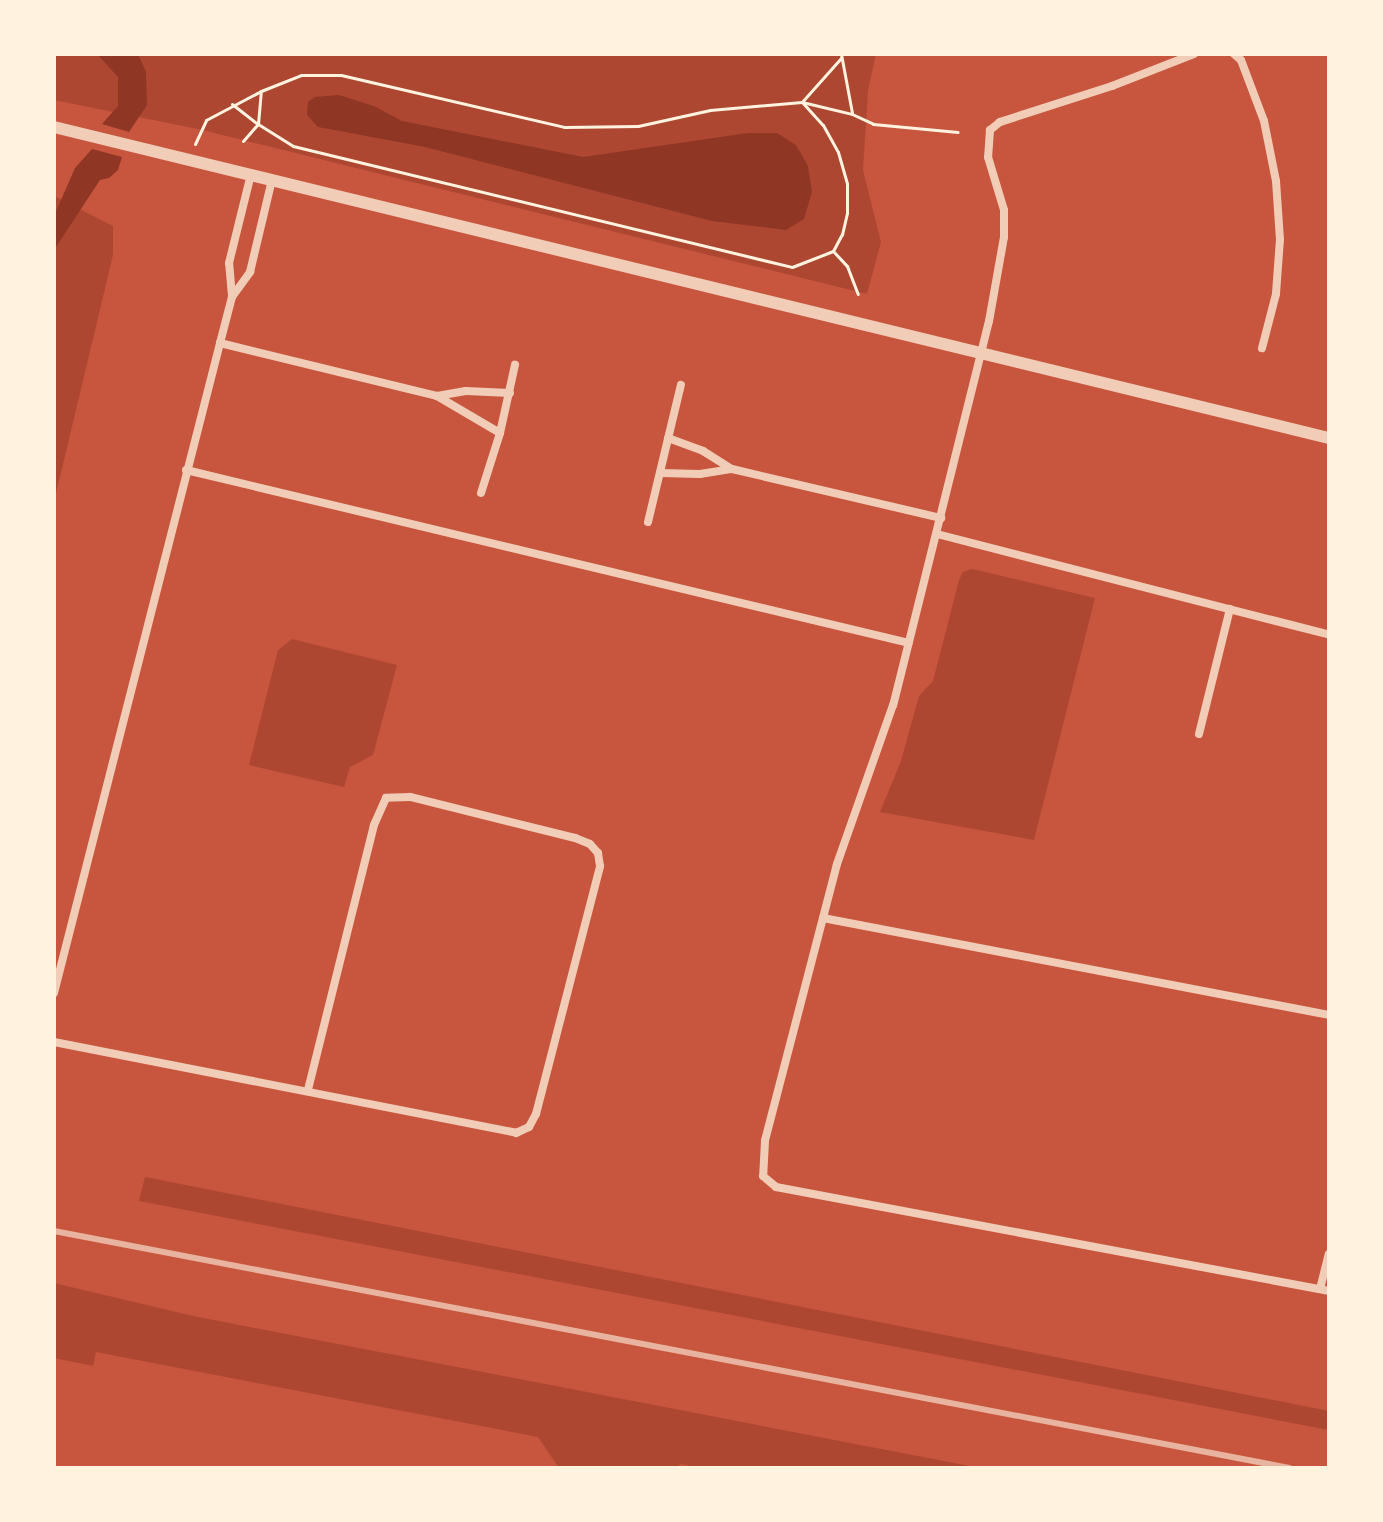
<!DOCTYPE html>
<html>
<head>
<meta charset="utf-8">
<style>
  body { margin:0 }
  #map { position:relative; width:1383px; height:1522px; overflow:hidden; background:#c8553d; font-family:"Sofia Sans Condensed",sans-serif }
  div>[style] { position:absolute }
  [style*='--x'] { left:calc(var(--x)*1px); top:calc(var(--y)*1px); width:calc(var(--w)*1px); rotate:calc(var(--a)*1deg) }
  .green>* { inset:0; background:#ae4732 }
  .water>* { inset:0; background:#8f3625 }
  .path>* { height:3px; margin:-1.5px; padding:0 1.5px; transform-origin:1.5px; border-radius:1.5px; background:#fff3e0 }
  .minor>* { height:8px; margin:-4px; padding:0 4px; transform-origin:4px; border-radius:4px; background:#f1ccb7 }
  .tertiary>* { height:12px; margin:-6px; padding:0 6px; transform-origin:6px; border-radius:6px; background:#f1ccb7 }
  .rail>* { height:6px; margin:-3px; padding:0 3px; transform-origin:3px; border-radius:3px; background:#e9b49f }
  span { translate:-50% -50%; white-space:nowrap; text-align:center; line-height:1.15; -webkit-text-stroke:8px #fff3e0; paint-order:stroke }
  .frame { position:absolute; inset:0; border:56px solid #fff3e0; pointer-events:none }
</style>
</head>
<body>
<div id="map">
  <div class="green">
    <div style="clip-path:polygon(54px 54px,876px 54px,868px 91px,863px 170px,881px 242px,867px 294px,198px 129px,54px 100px)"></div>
    <div style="clip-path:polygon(54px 196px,113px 226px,113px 255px,54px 502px)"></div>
    <div style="clip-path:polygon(972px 569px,1095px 598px,1034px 840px,880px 812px,901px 761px,919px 696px,933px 681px,959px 580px,963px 572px)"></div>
    <div style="clip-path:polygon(292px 639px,397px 665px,373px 755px,350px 767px,344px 787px,249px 765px,278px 650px)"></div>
    <div style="clip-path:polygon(145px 1177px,1329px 1411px,1329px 1430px,139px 1201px)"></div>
    <div style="clip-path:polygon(54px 1283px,193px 1316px,980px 1468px,701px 1468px,681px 1464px,675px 1468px,559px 1468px,538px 1437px,96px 1352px,93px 1366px,54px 1358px)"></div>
  </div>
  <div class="water">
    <div style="clip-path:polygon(97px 54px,138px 54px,146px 72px,147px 105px,129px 132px,102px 124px,118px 106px,118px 77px)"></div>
    <div style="clip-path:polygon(339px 95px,374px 106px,402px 121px,583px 157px,748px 133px,777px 133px,796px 145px,808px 166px,812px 192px,804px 219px,786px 230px,712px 221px,425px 147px,318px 127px,307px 115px,308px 102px,315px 97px)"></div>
    <div style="clip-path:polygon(92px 149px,122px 157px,118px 170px,109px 178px,100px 180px,54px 250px,54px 216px,75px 168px)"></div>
  </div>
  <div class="path">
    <div style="--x:841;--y:54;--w:60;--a:79.4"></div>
    <div style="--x:841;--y:58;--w:59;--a:131.6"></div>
    <div style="--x:802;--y:102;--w:31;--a:48"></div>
    <div style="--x:823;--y:125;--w:31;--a:61"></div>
    <div style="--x:838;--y:152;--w:33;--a:74"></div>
    <div style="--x:847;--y:184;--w:29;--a:90"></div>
    <div style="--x:847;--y:213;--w:22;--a:103"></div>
    <div style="--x:842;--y:234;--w:19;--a:118"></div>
    <div style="--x:833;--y:251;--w:21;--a:47"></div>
    <div style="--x:847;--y:266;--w:30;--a:69"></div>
    <div style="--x:232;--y:104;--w:33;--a:38"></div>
    <div style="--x:258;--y:124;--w:33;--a:-85"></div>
    <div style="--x:261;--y:91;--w:43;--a:-21.8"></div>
    <div style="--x:301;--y:75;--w:40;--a:0"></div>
    <div style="--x:341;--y:75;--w:229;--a:13.1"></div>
    <div style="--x:564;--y:127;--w:74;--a:-0.8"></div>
    <div style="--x:638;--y:126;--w:74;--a:-12.5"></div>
    <div style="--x:710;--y:110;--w:92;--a:-5"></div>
    <div style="--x:802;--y:102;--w:51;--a:13.5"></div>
    <div style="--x:852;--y:114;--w:23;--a:25"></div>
    <div style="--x:873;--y:124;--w:85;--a:5.4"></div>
    <div style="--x:243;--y:141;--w:23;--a:-49"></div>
    <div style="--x:258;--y:124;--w:41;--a:32.2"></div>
    <div style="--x:293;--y:146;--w:513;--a:13.63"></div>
    <div style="--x:792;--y:267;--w:44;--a:-21.3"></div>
    <div style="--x:195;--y:144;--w:26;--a:-65"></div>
    <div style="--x:206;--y:120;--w:62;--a:-27.8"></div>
  </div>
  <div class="minor">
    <div style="--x:1194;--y:54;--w:88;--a:158.7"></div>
    <div style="--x:1112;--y:86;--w:118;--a:162.2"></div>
    <div style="--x:1000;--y:122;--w:13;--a:141"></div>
    <div style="--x:990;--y:130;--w:27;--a:94"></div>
    <div style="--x:988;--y:157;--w:55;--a:73.2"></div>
    <div style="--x:1004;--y:210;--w:27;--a:90"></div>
    <div style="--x:1004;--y:237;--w:85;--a:100.1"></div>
    <div style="--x:989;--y:321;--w:396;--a:104"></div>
    <div style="--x:893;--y:705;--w:169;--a:109.4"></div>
    <div style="--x:837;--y:864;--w:286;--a:104.6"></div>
    <div style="--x:765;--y:1141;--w:35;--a:93"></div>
    <div style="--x:763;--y:1176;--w:17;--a:40"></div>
    <div style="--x:776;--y:1187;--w:563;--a:10.65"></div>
    <div style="--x:1234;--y:54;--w:9;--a:41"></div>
    <div style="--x:1241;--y:60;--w:65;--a:69.3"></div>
    <div style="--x:1264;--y:121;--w:61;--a:78.7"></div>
    <div style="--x:1276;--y:181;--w:58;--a:86.1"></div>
    <div style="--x:1280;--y:239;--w:55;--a:94.2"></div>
    <div style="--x:1276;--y:294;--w:56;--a:104.5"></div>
    <div style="--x:232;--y:296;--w:33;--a:-95"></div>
    <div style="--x:229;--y:263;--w:92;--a:-76.1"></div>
    <div style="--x:220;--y:343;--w:223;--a:13.7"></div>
    <div style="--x:437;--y:396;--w:73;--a:30.4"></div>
    <div style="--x:437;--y:396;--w:29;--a:-10"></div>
    <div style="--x:466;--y:391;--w:44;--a:2.6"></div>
    <div style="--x:668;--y:438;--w:37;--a:20"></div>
    <div style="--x:703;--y:451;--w:34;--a:32"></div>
    <div style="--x:732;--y:469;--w:215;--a:13.2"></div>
    <div style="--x:186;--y:470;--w:743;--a:13.46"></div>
    <div style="--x:660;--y:473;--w:40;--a:1.4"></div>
    <div style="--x:700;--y:474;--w:31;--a:-9"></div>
    <div style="--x:481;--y:493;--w:63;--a:-72.4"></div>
    <div style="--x:500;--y:433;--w:70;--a:-77.6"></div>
    <div style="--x:648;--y:522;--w:141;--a:-76.5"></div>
    <div style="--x:937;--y:534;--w:405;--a:14.4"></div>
    <div style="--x:1199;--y:734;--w:129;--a:-76.1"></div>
    <div style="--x:823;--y:918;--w:515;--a:10.85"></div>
    <div style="--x:54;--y:993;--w:671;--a:-75.67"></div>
    <div style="--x:220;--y:343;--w:48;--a:-75.4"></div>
    <div style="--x:232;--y:297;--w:31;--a:-54"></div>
    <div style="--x:250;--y:272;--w:95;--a:-76.6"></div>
    <div style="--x:54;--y:1042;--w:471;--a:11.1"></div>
    <div style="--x:516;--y:1133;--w:14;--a:-25"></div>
    <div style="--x:529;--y:1127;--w:15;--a:-62"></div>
    <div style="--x:536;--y:1114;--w:256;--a:-75.5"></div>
    <div style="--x:600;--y:866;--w:13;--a:-99"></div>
    <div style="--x:598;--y:853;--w:12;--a:-132"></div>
    <div style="--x:590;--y:844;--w:16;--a:-158"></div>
    <div style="--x:575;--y:838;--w:170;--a:-166"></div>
    <div style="--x:410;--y:797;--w:24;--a:178"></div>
    <div style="--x:386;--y:798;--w:30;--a:114"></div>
    <div style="--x:374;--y:825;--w:273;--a:104"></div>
    <div style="--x:1320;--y:1289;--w:36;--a:-76"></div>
  </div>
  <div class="tertiary">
    <div style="--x:54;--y:127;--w:1312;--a:13.71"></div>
  </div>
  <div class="rail">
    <div style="--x:54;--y:1231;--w:1258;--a:10.86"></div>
  </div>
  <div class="frame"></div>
</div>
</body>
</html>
